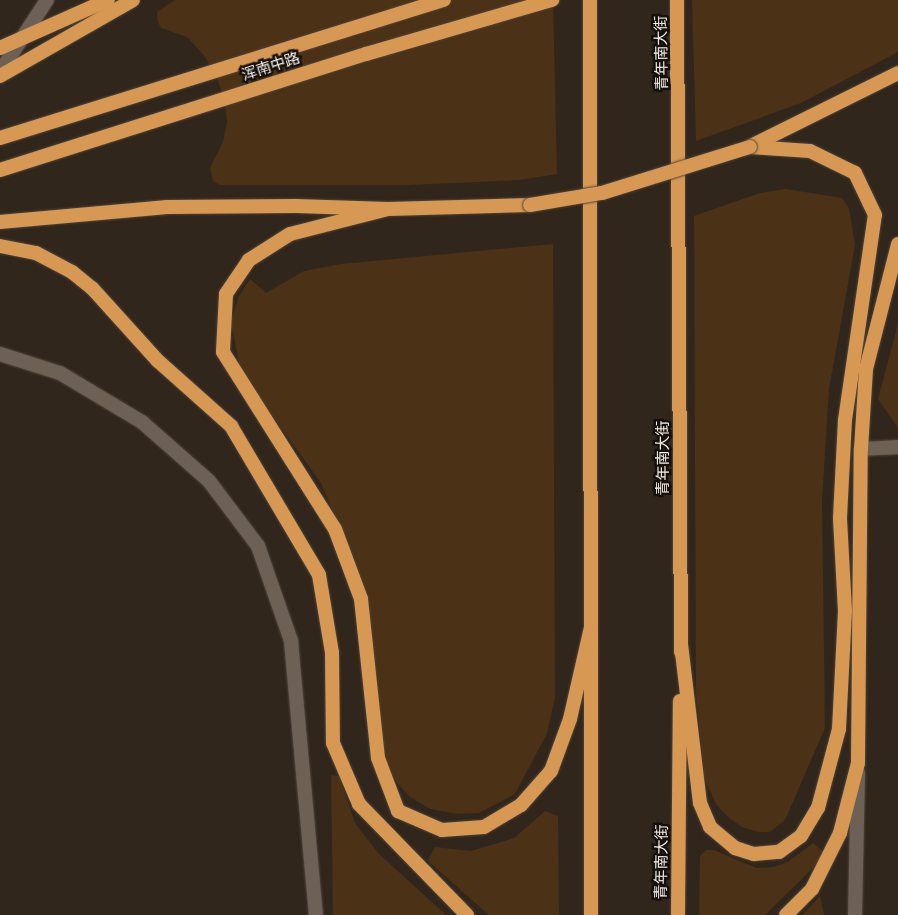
<!DOCTYPE html>
<html>
<head>
<meta charset="utf-8">
<style>
  body { margin:0 }
  #map { position:relative; width:898px; height:915px; overflow:hidden; background:#31261c; font-family:Roboto,"Noto Sans SC",sans-serif }
  div>[style] { position:absolute }
  [style*='--x'] { left:calc(var(--x)*1px); top:calc(var(--y)*1px); width:calc(var(--w)*1px); rotate:calc(var(--a)*1deg) }
  .green>* { inset:0; background:#4b3116 }
  .roads { filter:drop-shadow(0 0 1px #4d453c) drop-shadow(0 0 1px #4d453c) }
  .minor>* { height:14px; margin:-7px; padding:0 7px; transform-origin:7px; border-radius:7px; background:#6d6155 }
  .tertiary>* { height:14px; margin:-7px; padding:0 7px; transform-origin:7px; border-radius:7px; background:#6d6155 }
  .trunk>* { height:14px; margin:-7px; padding:0 7px; transform-origin:7px; border-radius:7px; background:#d69852 }
  .bridges { filter:drop-shadow(0 0 1px #4d453c) drop-shadow(0 0 1px #4d453c) }
  .trunk-bridge>* { height:14px; margin:-7px; padding:0 7px; transform-origin:7px; border-radius:7px; background:#d69852 }
  span { translate:-50% -50%; white-space:nowrap; text-align:center; line-height:1.15; -webkit-text-stroke:5px #15100c; paint-order:stroke }
  .street-label { font-size:15px; color:#f6efe9 }
</style>
</head>
<body>
<div id="map">
  <div class="green">
    <div style="clip-path:polygon(175px 0,553px 0,557px 174px,519px 180px,409px 185px,220px 185px,213px 181px,210px 168px,223px 142px,227px 122px,224px 98px,215px 72px,202px 53px,187px 37px,161px 28px,158px 22px,157px 12px)"></div>
    <div style="clip-path:polygon(692px 0,898px 0,898px 52px,801px 103px,696px 141px)"></div>
    <div style="clip-path:polygon(786px 189px,842px 198px,849px 208px,855px 245px,829px 389px,822px 501px,825px 728px,785px 820px,770px 832px,758px 832px,742px 827px,728px 817px,716px 804px,705px 780px,696px 694px,694px 216px,760px 193px)"></div>
    <div style="clip-path:polygon(553px 244px,555px 698px,547px 733px,515px 794px,479px 813px,457px 814px,430px 809px,410px 797px,397px 783px,387px 762px,379px 734px,354px 563px,321px 483px,255px 392px,239px 364px,231px 322px,239px 296px,250px 279px,266px 293px,304px 271px,341px 264px)"></div>
    <div style="clip-path:polygon(898px 324px,898px 428px,878px 399px)"></div>
    <div style="clip-path:polygon(331px 775px,339px 776px,355px 823px,378px 853px,446px 915px,333px 915px)"></div>
    <div style="clip-path:polygon(545px 811px,558px 816px,559px 915px,489px 915px,428px 861px,435px 847px,471px 851px,514px 838px)"></div>
    <div style="clip-path:polygon(813px 843px,823px 852px,815px 866px,765px 915px,699px 915px,700px 856px,706px 850px,714px 850px,756px 868px,774px 867px,788px 862px)"></div>
    <div style="clip-path:polygon(820px 896px,824px 915px,802px 915px,809px 908px)"></div>
  </div>
  <div class="roads">
    <div class="minor">
      <div style="--x:0;--y:354;--w:63;--a:17.6"></div>
      <div style="--x:60;--y:373;--w:96;--a:30.9"></div>
      <div style="--x:142;--y:422;--w:89;--a:41.4"></div>
      <div style="--x:209;--y:481;--w:81;--a:53"></div>
      <div style="--x:258;--y:546;--w:101;--a:70.8"></div>
      <div style="--x:291;--y:641;--w:275;--a:84.8"></div>
      <div style="--x:855;--y:915;--w:142;--a:-88.8"></div>
    </div>
    <div class="tertiary">
      <div style="--x:0;--y:72;--w:86;--a:-56.9"></div>
      <div style="--x:861;--y:449;--w:37;--a:-3"></div>
    </div>
    <div class="trunk">
      <div style="--x:590;--y:0;--w:915;--a:89.94"></div>
      <div style="--x:677;--y:0;--w:652;--a:89.65"></div>
      <div style="--x:0;--y:48;--w:118;--a:-24"></div>
      <div style="--x:0;--y:76;--w:153;--a:-29.7"></div>
      <div style="--x:0;--y:138;--w:465;--a:-17.3"></div>
      <div style="--x:751;--y:146;--w:164;--a:-26.4"></div>
      <div style="--x:0;--y:170;--w:384;--a:-17.6"></div>
      <div style="--x:366;--y:54;--w:194;--a:-16.2"></div>
      <div style="--x:388;--y:209;--w:101;--a:165.7"></div>
      <div style="--x:290;--y:234;--w:49;--a:147.6"></div>
      <div style="--x:249;--y:260;--w:41;--a:124.1"></div>
      <div style="--x:226;--y:294;--w:58;--a:93"></div>
      <div style="--x:223;--y:352;--w:209;--a:57.7"></div>
      <div style="--x:335;--y:529;--w:75;--a:69.6"></div>
      <div style="--x:361;--y:599;--w:160;--a:83.9"></div>
      <div style="--x:378;--y:758;--w:57;--a:69.3"></div>
      <div style="--x:398;--y:811;--w:48;--a:23.4"></div>
      <div style="--x:442;--y:830;--w:42;--a:-4.1"></div>
      <div style="--x:484;--y:827;--w:43;--a:-30.7"></div>
      <div style="--x:521;--y:805;--w:45;--a:-48.6"></div>
      <div style="--x:551;--y:771;--w:55;--a:-69.9"></div>
      <div style="--x:570;--y:719;--w:94;--a:-77.1"></div>
      <div style="--x:0;--y:222;--w:168;--a:-5.1"></div>
      <div style="--x:167;--y:207;--w:129;--a:-0.4"></div>
      <div style="--x:296;--y:206;--w:92;--a:1.9"></div>
      <div style="--x:388;--y:209;--w:142;--a:-1.6"></div>
      <div style="--x:0;--y:246;--w:37;--a:11"></div>
      <div style="--x:36;--y:253;--w:41;--a:27.8"></div>
      <div style="--x:72;--y:272;--w:26;--a:39"></div>
      <div style="--x:92;--y:288;--w:98;--a:47.9"></div>
      <div style="--x:158;--y:361;--w:98;--a:41.7"></div>
      <div style="--x:231;--y:426;--w:173;--a:59.4"></div>
      <div style="--x:319;--y:575;--w:79;--a:80.5"></div>
      <div style="--x:332;--y:653;--w:90;--a:89.4"></div>
      <div style="--x:333;--y:743;--w:66;--a:66.9"></div>
      <div style="--x:359;--y:804;--w:155;--a:45.8"></div>
      <div style="--x:681;--y:644;--w:160;--a:83.2"></div>
      <div style="--x:700;--y:803;--w:26;--a:67"></div>
      <div style="--x:710;--y:827;--w:33;--a:40"></div>
      <div style="--x:735;--y:848;--w:20;--a:18"></div>
      <div style="--x:754;--y:854;--w:25;--a:-5"></div>
      <div style="--x:779;--y:852;--w:27;--a:-36"></div>
      <div style="--x:801;--y:836;--w:33;--a:-59"></div>
      <div style="--x:818;--y:808;--w:82;--a:-75.1"></div>
      <div style="--x:839;--y:729;--w:118;--a:-87.1"></div>
      <div style="--x:845;--y:611;--w:93;--a:-93.1"></div>
      <div style="--x:840;--y:518;--w:98;--a:-87.1"></div>
      <div style="--x:845;--y:420;--w:207;--a:-81.7"></div>
      <div style="--x:875;--y:215;--w:47;--a:-115.5"></div>
      <div style="--x:855;--y:173;--w:50;--a:-153.9"></div>
      <div style="--x:810;--y:151;--w:60;--a:-176.2"></div>
      <div style="--x:678;--y:915;--w:214;--a:-89.5"></div>
      <div style="--x:786;--y:915;--w:37;--a:-45"></div>
      <div style="--x:812;--y:889;--w:63;--a:-63.4"></div>
      <div style="--x:840;--y:833;--w:72;--a:-75.6"></div>
      <div style="--x:858;--y:763;--w:314;--a:-89.5"></div>
      <div style="--x:861;--y:449;--w:80;--a:-86.4"></div>
      <div style="--x:866;--y:369;--w:129;--a:-75.6"></div>
    </div>
  </div>
  <div class="bridges">
    <div class="trunk-bridge">
      <div style="--x:530;--y:205;--w:73;--a:-9.5"></div>
      <div style="--x:602;--y:193;--w:155;--a:-17.3"></div>
    </div>
  </div>
  <div class="street-label">
    <span style="left:662px;top:53px;rotate:-91deg">青年南大街</span>
    <span style="left:271px;top:67px;rotate:-18deg">浑南中路</span>
    <span style="left:664px;top:458px;rotate:-90deg">青年南大街</span>
    <span style="left:662px;top:862px;rotate:-89deg">青年南大街</span>
  </div>
</div>
</body>
</html>
